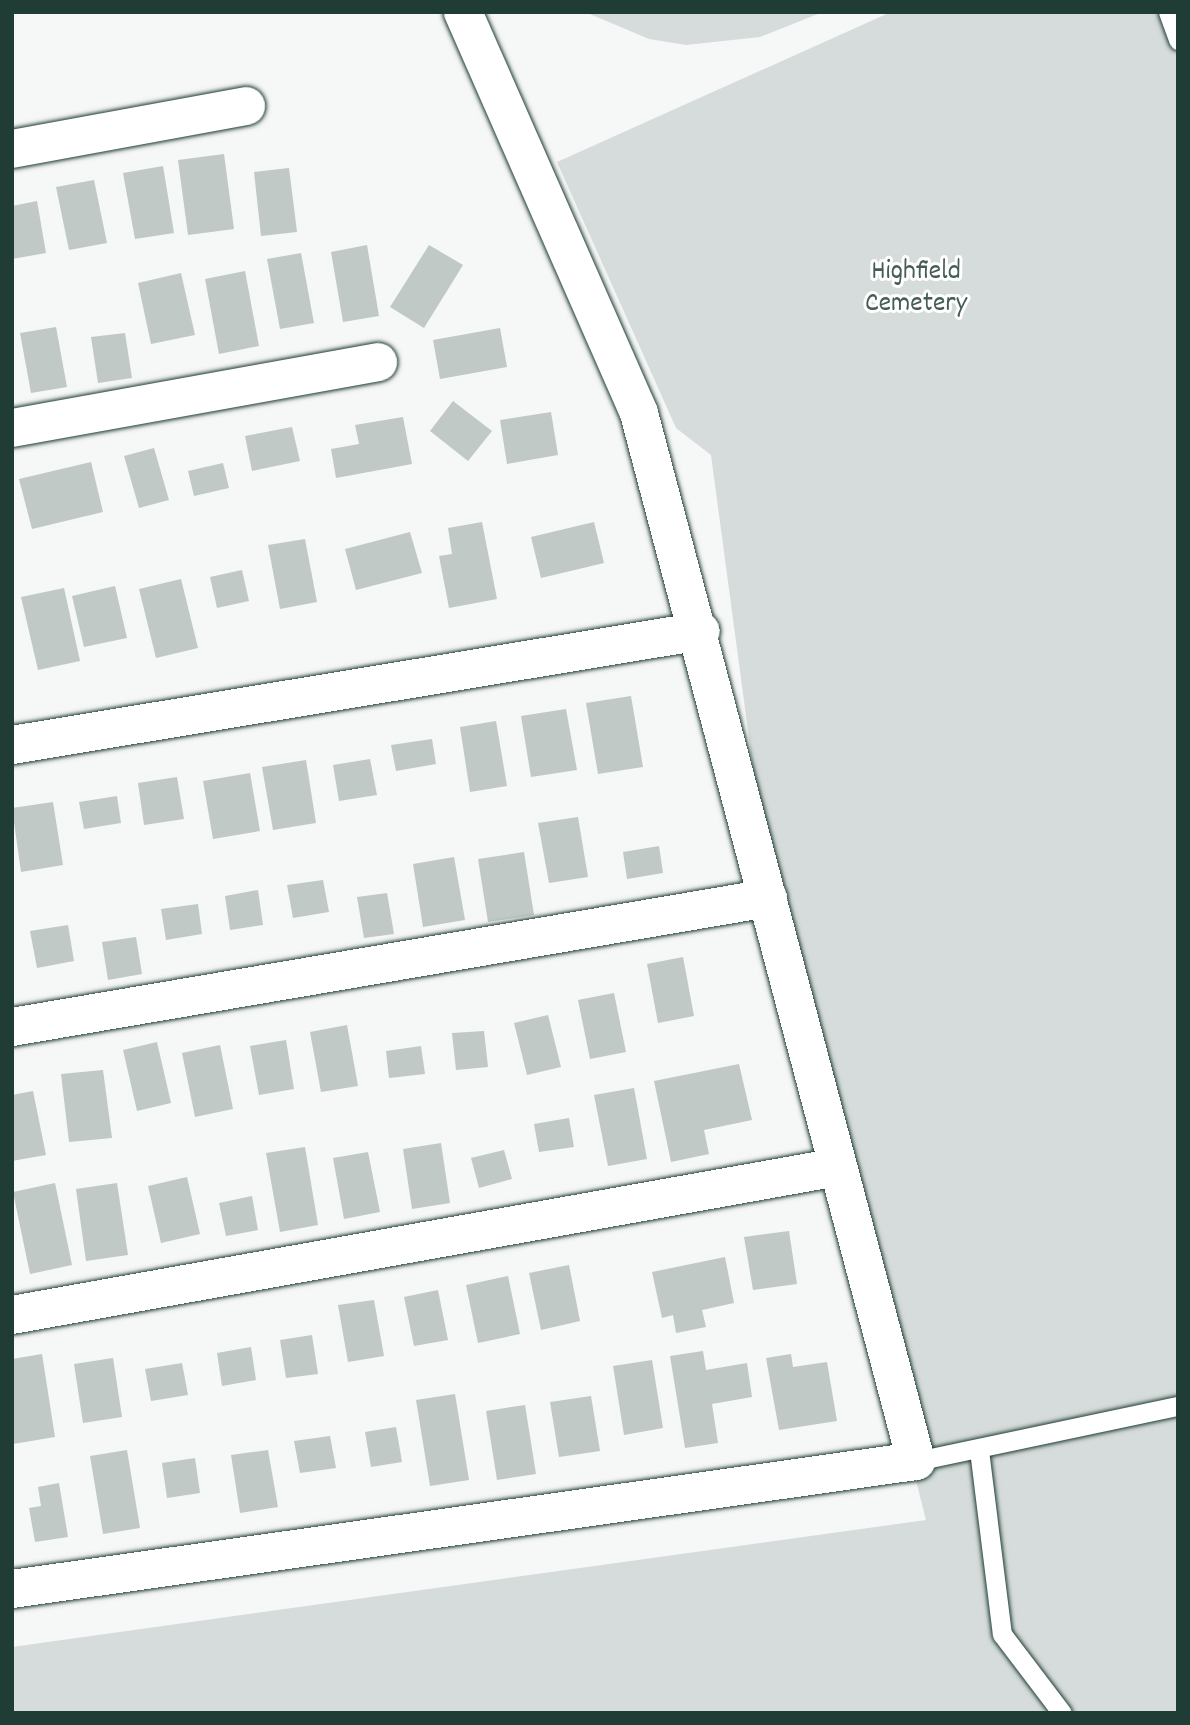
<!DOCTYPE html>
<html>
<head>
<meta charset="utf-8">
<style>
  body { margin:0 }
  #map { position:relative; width:1190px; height:1725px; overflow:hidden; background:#f6f7f7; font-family:Dekko,sans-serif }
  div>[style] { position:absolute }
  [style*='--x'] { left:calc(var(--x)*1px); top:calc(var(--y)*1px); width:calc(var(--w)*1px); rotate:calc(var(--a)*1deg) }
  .green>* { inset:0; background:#d6dcdb }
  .building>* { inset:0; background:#c0c9c6 }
  .roads { filter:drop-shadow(0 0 2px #1f3d34) drop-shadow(0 0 2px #1f3d34) }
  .service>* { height:19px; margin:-9.5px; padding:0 9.5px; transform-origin:9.5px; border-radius:9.5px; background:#fff }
  .minor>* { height:38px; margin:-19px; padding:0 19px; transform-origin:19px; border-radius:19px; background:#fff }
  span { translate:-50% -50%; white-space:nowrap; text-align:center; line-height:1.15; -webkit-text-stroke:6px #fff; paint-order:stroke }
  .park-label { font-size:28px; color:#445d55 }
  .frame { position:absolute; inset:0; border:14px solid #1f3d34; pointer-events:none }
</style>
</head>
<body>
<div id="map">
  <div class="green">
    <div style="clip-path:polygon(585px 12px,823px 12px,760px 37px,686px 45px,649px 39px)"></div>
    <div style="clip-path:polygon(891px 12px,1178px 12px,1178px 1713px,12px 1713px,12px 1647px,926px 1520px,772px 910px,711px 455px,676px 428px,557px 162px)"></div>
  </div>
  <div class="building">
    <div style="clip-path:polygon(224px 154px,234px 229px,188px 235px,178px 160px)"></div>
    <div style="clip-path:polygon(163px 166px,174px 233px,135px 239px,123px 173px)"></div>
    <div style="clip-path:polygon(289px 168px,297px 232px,261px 236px,254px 172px)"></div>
    <div style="clip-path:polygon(94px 180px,107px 243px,69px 250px,56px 187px)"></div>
    <div style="clip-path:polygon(37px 201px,46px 253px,12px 259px,12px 206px)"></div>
    <div style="clip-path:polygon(367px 245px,379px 316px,343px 322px,331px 252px)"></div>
    <div style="clip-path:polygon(429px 245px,463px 265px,424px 328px,390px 307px)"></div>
    <div style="clip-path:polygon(301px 253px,314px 323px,280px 329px,267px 259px)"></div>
    <div style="clip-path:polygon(245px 271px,259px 346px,219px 354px,205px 279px)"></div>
    <div style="clip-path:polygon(181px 273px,195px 335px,151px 344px,138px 283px)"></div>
    <div style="clip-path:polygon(56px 327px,67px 387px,31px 393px,20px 333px)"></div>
    <div style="clip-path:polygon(500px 328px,507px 367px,440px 379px,433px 340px)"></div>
    <div style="clip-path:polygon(125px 333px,132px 378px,98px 383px,91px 337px)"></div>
    <div style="clip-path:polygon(453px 401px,492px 431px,468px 461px,430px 431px)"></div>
    <div style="clip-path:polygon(551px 412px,558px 455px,507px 464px,500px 420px)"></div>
    <div style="clip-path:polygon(403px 417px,412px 464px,336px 478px,331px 449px,359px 444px,355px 425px)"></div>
    <div style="clip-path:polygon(292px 427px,300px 461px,252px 471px,245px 436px)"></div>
    <div style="clip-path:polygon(154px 448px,169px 500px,139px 508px,124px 456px)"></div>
    <div style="clip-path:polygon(91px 462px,103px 512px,32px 529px,19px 479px)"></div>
    <div style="clip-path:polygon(223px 463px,229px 488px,194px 496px,188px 471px)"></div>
    <div style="clip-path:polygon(482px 522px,497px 599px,449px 608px,439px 556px,452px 554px,448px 528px)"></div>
    <div style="clip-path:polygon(594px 522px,604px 563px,541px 578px,531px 537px)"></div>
    <div style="clip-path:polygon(410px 532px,422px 573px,356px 590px,345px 549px)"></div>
    <div style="clip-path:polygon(305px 539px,317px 602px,280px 609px,268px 545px)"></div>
    <div style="clip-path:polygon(242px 570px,249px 601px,217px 608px,210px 577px)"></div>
    <div style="clip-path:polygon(181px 579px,198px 648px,156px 658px,139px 589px)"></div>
    <div style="clip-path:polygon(115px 586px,127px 638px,84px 647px,72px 596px)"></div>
    <div style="clip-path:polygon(64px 588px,80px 661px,38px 670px,21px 597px)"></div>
    <div style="clip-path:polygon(631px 696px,643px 767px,598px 774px,586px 703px)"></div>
    <div style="clip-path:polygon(566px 709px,577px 770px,531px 777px,521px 716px)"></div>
    <div style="clip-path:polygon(496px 721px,507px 786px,470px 792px,460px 727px)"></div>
    <div style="clip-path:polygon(432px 739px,436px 764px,396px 771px,391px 745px)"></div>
    <div style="clip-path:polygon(370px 759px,377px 795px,339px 801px,333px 765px)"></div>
    <div style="clip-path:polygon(306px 760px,316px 823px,273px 830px,262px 767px)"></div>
    <div style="clip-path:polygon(250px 773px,260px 831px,213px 839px,203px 781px)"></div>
    <div style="clip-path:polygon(177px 777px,184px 819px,144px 825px,138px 783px)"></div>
    <div style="clip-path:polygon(117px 796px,121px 823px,84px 829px,79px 802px)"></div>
    <div style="clip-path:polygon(53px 802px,63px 865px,21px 872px,12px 808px)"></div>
    <div style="clip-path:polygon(578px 817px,588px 877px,549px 883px,538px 823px)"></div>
    <div style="clip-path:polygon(659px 846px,663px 873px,627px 879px,623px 852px)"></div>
    <div style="clip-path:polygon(524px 852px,534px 915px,488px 922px,478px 859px)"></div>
    <div style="clip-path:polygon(454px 857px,465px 920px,423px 927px,413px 864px)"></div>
    <div style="clip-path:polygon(323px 880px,329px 912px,293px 918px,287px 885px)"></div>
    <div style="clip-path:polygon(258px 890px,263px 925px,230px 930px,225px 896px)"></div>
    <div style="clip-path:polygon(387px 893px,394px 934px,364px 938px,357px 897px)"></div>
    <div style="clip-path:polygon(198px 904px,202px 934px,166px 940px,161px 909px)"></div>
    <div style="clip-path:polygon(68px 925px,74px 961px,37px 968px,30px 931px)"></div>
    <div style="clip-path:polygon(136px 937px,142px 974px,108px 980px,102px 942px)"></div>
    <div style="clip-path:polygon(683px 957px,694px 1016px,658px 1023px,647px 964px)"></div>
    <div style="clip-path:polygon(614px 993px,626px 1052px,590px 1059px,578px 1000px)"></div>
    <div style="clip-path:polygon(548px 1015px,561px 1067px,527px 1075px,514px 1023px)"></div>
    <div style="clip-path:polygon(347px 1025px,358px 1086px,321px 1092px,310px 1032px)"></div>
    <div style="clip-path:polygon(484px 1031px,488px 1067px,456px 1070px,452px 1033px)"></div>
    <div style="clip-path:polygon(286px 1040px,294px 1089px,259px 1095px,250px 1046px)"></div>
    <div style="clip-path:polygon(157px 1042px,171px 1103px,137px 1111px,123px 1050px)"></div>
    <div style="clip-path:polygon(220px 1045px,233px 1109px,195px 1117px,182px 1053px)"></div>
    <div style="clip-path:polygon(421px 1046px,425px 1074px,389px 1078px,386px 1051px)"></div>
    <div style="clip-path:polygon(739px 1064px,752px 1120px,704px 1130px,709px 1154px,671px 1162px,654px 1081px)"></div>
    <div style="clip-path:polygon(103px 1070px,112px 1138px,69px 1142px,61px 1074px)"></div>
    <div style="clip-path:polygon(634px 1088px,647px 1159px,608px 1166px,594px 1095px)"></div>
    <div style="clip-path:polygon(33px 1091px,46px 1155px,12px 1161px,12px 1095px)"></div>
    <div style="clip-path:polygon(569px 1118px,574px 1147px,539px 1152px,534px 1124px)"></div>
    <div style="clip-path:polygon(441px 1143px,450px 1203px,412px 1209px,403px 1149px)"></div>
    <div style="clip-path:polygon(305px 1147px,318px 1225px,280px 1232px,266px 1153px)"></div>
    <div style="clip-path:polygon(504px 1150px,512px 1179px,479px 1188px,471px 1158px)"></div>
    <div style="clip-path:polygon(368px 1152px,380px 1212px,344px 1219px,333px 1158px)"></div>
    <div style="clip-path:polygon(187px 1177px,200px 1234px,161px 1243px,148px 1186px)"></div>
    <div style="clip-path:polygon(55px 1183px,72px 1265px,30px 1274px,13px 1192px)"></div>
    <div style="clip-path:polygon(117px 1183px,128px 1255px,86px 1261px,76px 1189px)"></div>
    <div style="clip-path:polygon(252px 1196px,258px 1230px,226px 1236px,219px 1203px)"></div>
    <div style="clip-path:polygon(789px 1231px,797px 1284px,753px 1290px,744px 1237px)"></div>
    <div style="clip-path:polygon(725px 1257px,734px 1303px,702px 1310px,706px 1327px,676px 1333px,673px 1315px,662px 1318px,652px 1272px)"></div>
    <div style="clip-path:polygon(569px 1265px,580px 1321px,541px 1330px,529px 1273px)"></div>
    <div style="clip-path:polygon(508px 1276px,520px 1334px,478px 1343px,466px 1285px)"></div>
    <div style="clip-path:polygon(438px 1290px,448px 1340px,414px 1346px,404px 1297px)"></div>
    <div style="clip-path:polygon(374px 1300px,384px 1356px,348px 1362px,338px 1305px)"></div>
    <div style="clip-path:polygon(312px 1335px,318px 1374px,286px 1378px,280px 1340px)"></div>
    <div style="clip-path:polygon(251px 1347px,256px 1380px,222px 1386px,217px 1353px)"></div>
    <div style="clip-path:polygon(703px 1351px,706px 1370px,747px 1363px,752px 1397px,712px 1404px,718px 1443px,685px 1448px,670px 1356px)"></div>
    <div style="clip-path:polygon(42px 1354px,55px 1437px,13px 1444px,12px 1359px)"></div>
    <div style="clip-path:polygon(791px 1354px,793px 1367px,827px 1362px,837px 1421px,779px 1430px,766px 1358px)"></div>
    <div style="clip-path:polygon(113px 1358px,122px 1417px,83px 1423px,74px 1364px)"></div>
    <div style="clip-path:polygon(652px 1360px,663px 1428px,624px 1435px,613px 1366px)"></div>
    <div style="clip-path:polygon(182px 1363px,188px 1395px,151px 1401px,145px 1369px)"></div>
    <div style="clip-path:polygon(455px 1394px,469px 1480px,430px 1486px,416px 1400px)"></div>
    <div style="clip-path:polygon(591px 1396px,600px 1451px,559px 1457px,550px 1402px)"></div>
    <div style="clip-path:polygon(525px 1405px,536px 1474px,497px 1480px,486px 1411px)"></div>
    <div style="clip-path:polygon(396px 1427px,402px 1462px,371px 1467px,365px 1432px)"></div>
    <div style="clip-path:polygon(330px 1436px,336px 1468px,300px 1473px,294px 1441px)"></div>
    <div style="clip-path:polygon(127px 1450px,140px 1528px,103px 1534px,90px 1456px)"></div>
    <div style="clip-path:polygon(268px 1450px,278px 1507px,240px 1513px,231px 1455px)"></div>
    <div style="clip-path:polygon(195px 1458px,200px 1493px,167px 1498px,162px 1463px)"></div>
    <div style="clip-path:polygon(59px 1483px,68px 1537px,35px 1542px,29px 1508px,41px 1506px,38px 1487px)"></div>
  </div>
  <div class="roads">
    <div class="service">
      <div style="--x:1168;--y:12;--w:30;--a:70"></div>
      <div style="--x:979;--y:1450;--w:185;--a:82.9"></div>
      <div style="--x:1002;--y:1634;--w:99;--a:52.8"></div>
      <div style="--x:916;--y:1461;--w:268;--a:-11.9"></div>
    </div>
    <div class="minor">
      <div style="--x:12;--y:149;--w:238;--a:-10.4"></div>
      <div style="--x:12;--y:428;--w:372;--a:-10.2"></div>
      <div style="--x:12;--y:745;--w:698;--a:-9.39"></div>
      <div style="--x:12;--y:1027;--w:767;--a:-9.68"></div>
      <div style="--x:12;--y:1315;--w:839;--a:-10.16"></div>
      <div style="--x:12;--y:1589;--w:913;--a:-8.06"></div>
      <div style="--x:916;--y:1461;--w:1084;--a:-104.81"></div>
      <div style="--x:639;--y:413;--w:438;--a:-113.7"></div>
    </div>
  </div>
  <div class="park-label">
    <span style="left:916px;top:289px">Highfield<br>Cemetery</span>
  </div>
  <div class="frame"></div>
</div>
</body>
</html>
